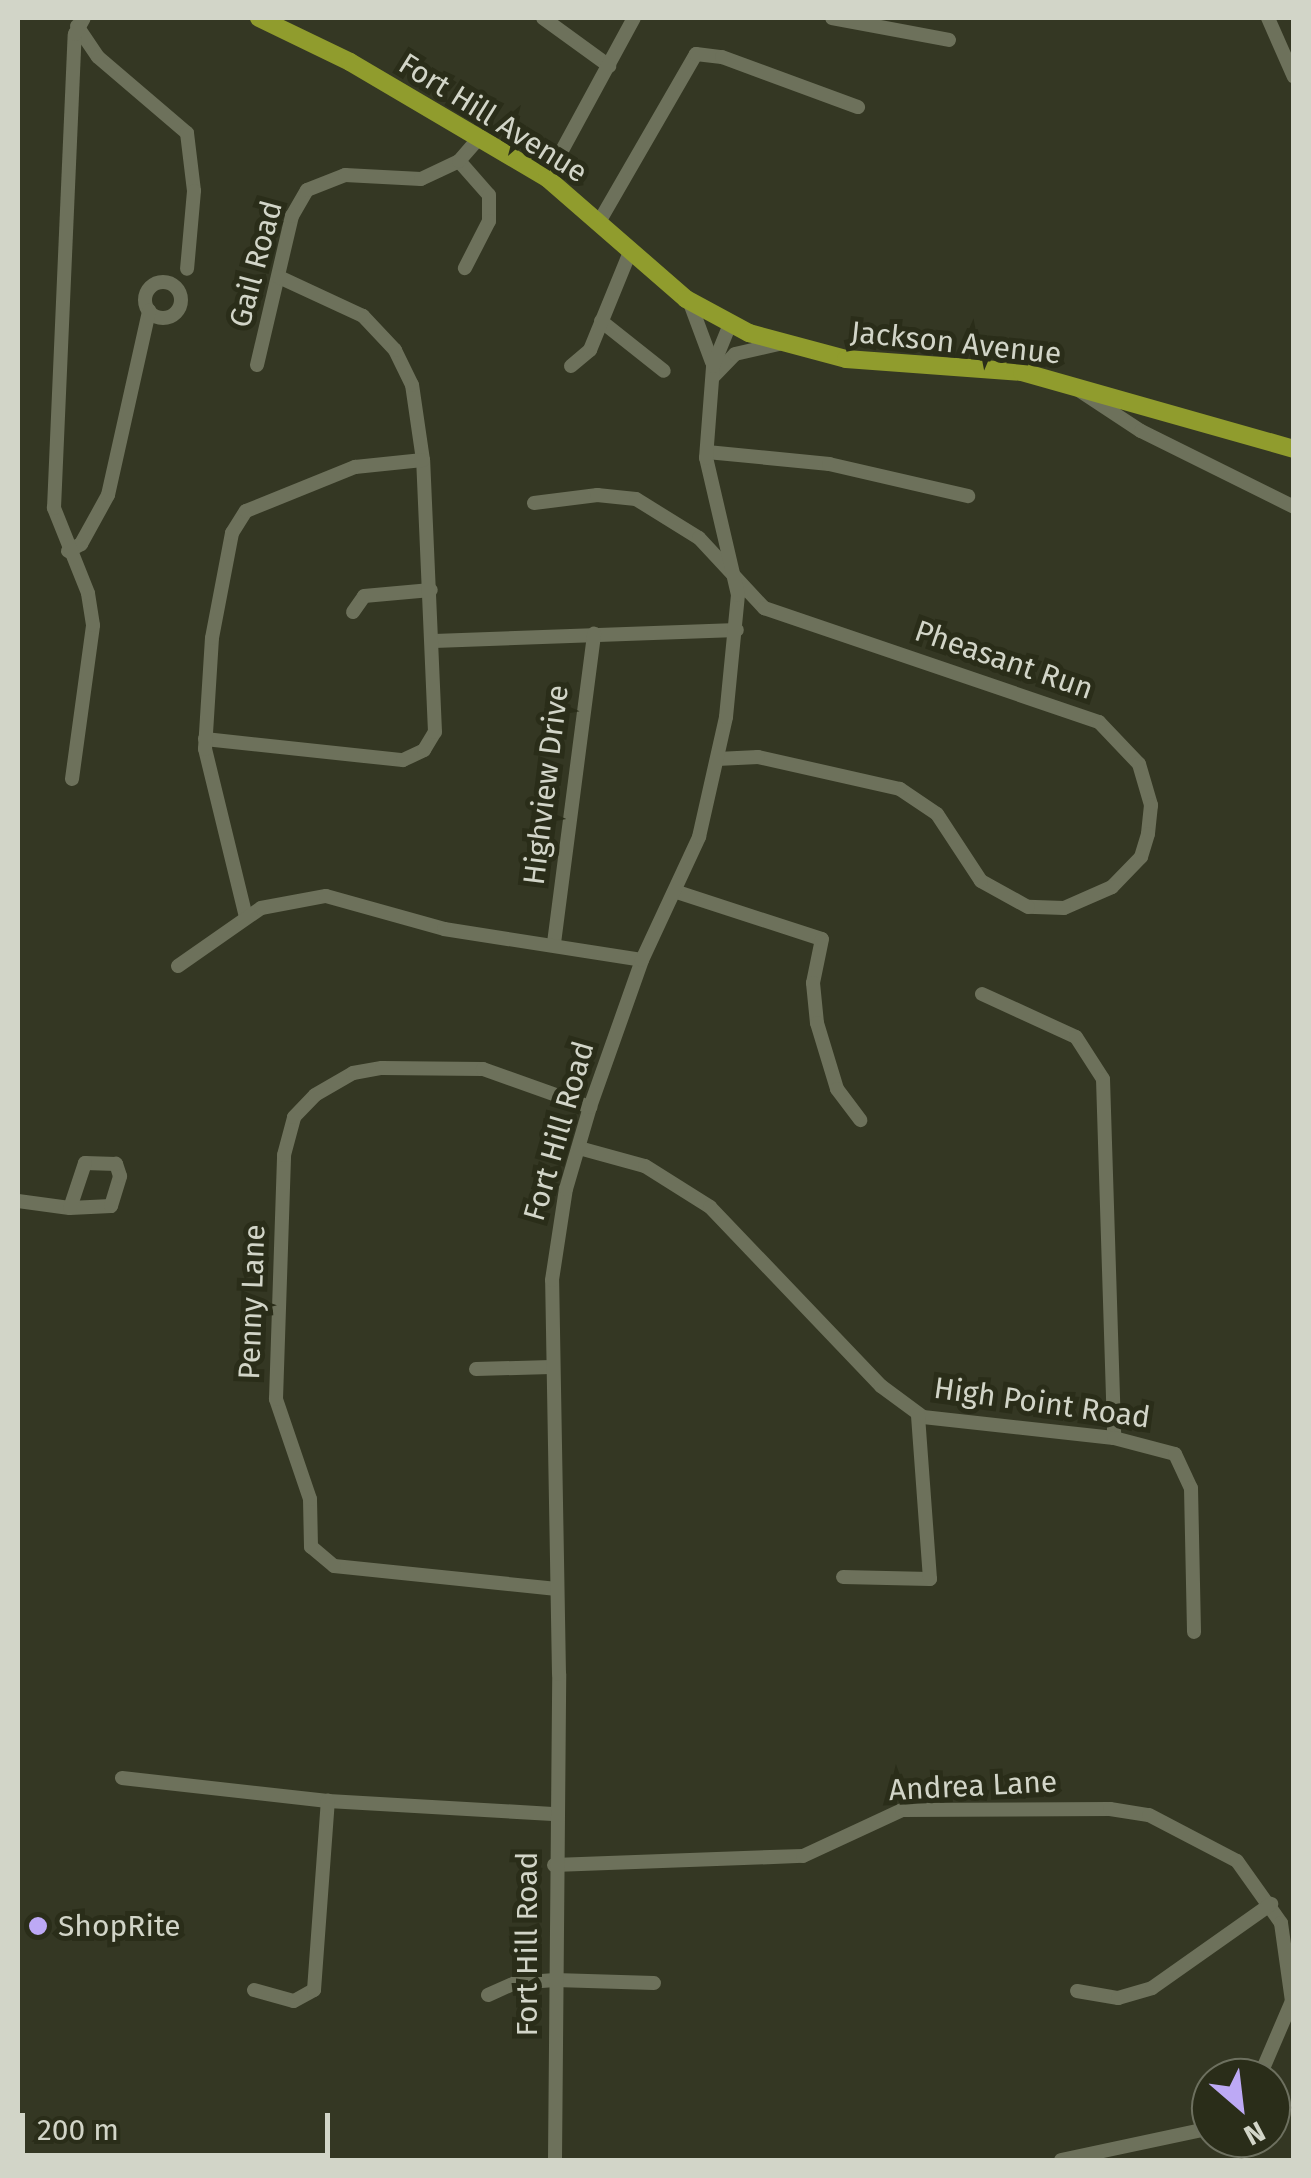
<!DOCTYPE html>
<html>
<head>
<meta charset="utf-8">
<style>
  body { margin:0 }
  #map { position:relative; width:1311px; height:2178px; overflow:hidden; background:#343723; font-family:"Fira Sans",sans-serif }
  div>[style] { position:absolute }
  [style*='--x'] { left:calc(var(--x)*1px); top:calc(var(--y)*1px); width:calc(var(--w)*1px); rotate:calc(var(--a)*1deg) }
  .minor>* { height:14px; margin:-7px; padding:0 7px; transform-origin:7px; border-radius:7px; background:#6d715b }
  .minor>.ring { margin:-7px; padding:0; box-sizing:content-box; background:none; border:14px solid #6d715b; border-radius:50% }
  .major>* { height:18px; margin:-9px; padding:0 9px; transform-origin:9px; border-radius:9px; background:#909c2d }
  .dots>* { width:28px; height:28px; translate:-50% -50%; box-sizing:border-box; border:5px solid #2a2d19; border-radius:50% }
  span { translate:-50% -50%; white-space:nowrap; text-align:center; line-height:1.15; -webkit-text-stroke:10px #2a2d19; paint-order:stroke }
  .street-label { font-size:30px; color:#d2d5c8 }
  .poi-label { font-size:30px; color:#d2d5c8 }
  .left { translate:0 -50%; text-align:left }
  .frame { position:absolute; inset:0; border:20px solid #d2d5c8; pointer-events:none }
  .north { position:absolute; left:1191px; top:2058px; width:100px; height:100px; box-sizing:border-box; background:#2a2d19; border:2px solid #6d705f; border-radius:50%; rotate:152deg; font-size:28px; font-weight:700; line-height:40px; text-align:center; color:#d2d5c8 }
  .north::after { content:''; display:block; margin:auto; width:35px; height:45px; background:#bda9f5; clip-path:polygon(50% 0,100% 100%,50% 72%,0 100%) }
  .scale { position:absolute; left:20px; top:2113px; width:310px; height:45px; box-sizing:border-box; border:5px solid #d2d5c8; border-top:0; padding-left:12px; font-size:30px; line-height:35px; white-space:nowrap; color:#d2d5c8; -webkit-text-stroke:8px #2a2d19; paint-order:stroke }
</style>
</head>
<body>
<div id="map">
  <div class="minor">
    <div style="--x:543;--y:18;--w:82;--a:36"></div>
    <div style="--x:832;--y:18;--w:119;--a:10.6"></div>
    <div style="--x:1268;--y:18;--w:64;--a:66.2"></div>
    <div style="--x:77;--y:26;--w:37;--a:56"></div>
    <div style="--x:98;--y:57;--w:117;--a:40.5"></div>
    <div style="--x:187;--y:133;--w:58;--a:83.1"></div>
    <div style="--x:194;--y:191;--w:78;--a:95.1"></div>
    <div style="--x:459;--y:161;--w:45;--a:48.6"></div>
    <div style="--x:489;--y:195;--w:26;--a:90"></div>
    <div style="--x:489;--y:221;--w:53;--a:117.1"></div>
    <div style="--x:547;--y:178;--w:182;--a:-61.5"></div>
    <div style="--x:599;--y:222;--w:194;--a:-60"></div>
    <div style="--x:696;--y:54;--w:26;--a:7"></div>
    <div style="--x:722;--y:57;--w:145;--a:20.2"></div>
    <div class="ring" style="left:145px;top:282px;width:22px;height:22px"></div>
    <div style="--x:690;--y:303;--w:63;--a:69.6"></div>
    <div style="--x:601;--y:321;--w:80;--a:38.4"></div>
    <div style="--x:257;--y:365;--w:153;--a:-76.8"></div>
    <div style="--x:292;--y:216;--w:30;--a:-60"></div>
    <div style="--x:307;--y:190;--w:41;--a:-21.5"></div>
    <div style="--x:345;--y:175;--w:76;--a:3"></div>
    <div style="--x:421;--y:179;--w:42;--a:-25.3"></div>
    <div style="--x:459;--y:161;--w:32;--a:-49"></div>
    <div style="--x:571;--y:366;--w:25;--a:-40"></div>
    <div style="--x:590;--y:350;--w:106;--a:-67.8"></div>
    <div style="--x:714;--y:376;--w:30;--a:-46"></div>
    <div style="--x:735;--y:354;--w:45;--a:-12.8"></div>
    <div style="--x:1080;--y:391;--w:73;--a:33.3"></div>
    <div style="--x:1141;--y:431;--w:171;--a:26.4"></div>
    <div style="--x:707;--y:452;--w:123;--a:5.6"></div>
    <div style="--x:829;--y:464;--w:143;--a:13"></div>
    <div style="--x:534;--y:503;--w:64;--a:-7.2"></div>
    <div style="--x:597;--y:495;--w:39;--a:6"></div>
    <div style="--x:636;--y:499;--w:74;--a:31.8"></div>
    <div style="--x:699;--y:538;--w:96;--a:47.1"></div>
    <div style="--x:764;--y:608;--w:354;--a:18.8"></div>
    <div style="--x:1099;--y:722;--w:58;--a:46.4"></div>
    <div style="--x:1139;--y:764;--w:43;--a:73.7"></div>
    <div style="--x:1151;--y:805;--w:29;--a:96"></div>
    <div style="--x:1148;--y:834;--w:24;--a:107"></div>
    <div style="--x:1141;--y:857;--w:42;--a:134"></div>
    <div style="--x:1112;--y:887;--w:52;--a:156.4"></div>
    <div style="--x:1064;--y:908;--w:36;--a:-178"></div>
    <div style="--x:1028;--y:907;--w:54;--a:-151"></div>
    <div style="--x:981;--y:881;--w:80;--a:-123.3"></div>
    <div style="--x:937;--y:814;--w:45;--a:-146"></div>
    <div style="--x:900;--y:789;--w:146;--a:-167.3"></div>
    <div style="--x:758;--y:757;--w:41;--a:177.2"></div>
    <div style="--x:68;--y:551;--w:15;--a:-28"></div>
    <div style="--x:81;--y:544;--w:56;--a:-61.1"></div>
    <div style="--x:108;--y:495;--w:189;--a:-77.4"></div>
    <div style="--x:353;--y:612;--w:19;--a:-55"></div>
    <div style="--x:364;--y:596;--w:67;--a:-5.1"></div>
    <div style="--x:434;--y:641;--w:303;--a:-2.1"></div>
    <div style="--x:205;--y:739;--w:199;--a:6.1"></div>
    <div style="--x:403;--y:760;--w:23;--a:-25"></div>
    <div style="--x:424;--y:750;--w:21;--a:-59"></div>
    <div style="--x:435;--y:732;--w:272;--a:-92.5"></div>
    <div style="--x:423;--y:460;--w:76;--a:-98.3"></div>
    <div style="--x:412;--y:385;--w:39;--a:-116"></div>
    <div style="--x:395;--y:350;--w:47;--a:-133.3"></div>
    <div style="--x:363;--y:316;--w:93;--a:-155.1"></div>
    <div style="--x:72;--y:779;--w:155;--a:-82.2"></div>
    <div style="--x:93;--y:625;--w:32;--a:-99"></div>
    <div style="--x:88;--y:593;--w:92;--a:-111.8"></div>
    <div style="--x:54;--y:508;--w:474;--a:-87.5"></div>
    <div style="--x:75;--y:34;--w:18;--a:-61"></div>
    <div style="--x:677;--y:892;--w:152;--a:18"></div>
    <div style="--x:822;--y:939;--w:45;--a:101.6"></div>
    <div style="--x:813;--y:983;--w:40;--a:84.3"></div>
    <div style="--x:817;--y:1023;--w:69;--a:73.1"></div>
    <div style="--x:837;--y:1089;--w:39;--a:53"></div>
    <div style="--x:246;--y:917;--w:173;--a:-103.7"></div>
    <div style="--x:205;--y:749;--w:111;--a:-86.4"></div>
    <div style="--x:212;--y:638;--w:107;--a:-79.2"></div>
    <div style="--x:232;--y:533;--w:26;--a:-58"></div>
    <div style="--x:246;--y:511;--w:118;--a:-22"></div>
    <div style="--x:355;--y:467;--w:68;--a:-5.9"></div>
    <div style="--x:554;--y:943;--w:312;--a:-82.6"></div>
    <div style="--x:178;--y:966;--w:101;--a:-34.9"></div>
    <div style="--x:261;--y:908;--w:66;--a:-10.5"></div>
    <div style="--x:326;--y:896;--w:123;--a:15.6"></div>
    <div style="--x:444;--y:929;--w:200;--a:8.9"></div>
    <div style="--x:982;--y:994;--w:103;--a:24.6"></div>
    <div style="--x:1076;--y:1037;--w:50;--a:57.3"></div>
    <div style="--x:1103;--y:1079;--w:359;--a:88.2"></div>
    <div style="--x:579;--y:1148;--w:68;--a:15.3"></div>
    <div style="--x:645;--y:1166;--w:77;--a:32.2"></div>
    <div style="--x:710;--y:1207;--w:248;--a:46.3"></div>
    <div style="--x:881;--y:1386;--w:52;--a:36.4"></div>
    <div style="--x:923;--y:1417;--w:192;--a:6.3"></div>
    <div style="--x:1114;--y:1438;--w:63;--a:14.7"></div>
    <div style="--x:1175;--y:1454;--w:38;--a:65"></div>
    <div style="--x:1191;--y:1488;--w:144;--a:88.8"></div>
    <div style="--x:18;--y:1201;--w:52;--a:7.7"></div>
    <div style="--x:70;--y:1208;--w:41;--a:-2.8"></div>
    <div style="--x:111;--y:1206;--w:31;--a:-73"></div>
    <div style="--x:120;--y:1176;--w:13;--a:-108"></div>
    <div style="--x:116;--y:1164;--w:31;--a:-178"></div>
    <div style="--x:85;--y:1163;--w:47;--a:108.4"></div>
    <div style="--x:476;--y:1369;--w:75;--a:-1.5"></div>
    <div style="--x:843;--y:1577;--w:87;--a:1.3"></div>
    <div style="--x:930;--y:1579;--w:165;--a:-94.2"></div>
    <div style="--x:557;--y:1589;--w:224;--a:-174.1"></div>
    <div style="--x:334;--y:1566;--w:30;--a:-140"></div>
    <div style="--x:311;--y:1547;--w:48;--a:-91.2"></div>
    <div style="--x:310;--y:1499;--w:106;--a:-108.8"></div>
    <div style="--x:276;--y:1399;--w:244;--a:-88.1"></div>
    <div style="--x:284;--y:1155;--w:39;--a:-75"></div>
    <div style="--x:294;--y:1117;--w:30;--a:-46"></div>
    <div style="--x:315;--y:1095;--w:44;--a:-30.1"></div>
    <div style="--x:353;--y:1073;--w:29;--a:-10"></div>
    <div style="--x:382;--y:1068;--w:101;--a:0.6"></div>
    <div style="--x:483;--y:1069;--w:114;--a:19.6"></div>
    <div style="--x:122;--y:1778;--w:207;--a:6.4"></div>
    <div style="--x:328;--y:1801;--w:225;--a:3.3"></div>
    <div style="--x:554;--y:1865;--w:249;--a:-2.1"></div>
    <div style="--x:803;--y:1856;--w:109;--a:-24.9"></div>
    <div style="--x:902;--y:1810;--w:208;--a:-0.3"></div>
    <div style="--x:1110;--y:1809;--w:39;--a:9"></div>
    <div style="--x:1149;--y:1815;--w:99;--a:27.6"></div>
    <div style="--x:1237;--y:1861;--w:76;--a:54.6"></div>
    <div style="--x:1281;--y:1923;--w:79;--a:82"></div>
    <div style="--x:1292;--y:2001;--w:84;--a:113.2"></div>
    <div style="--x:254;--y:1990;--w:41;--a:15.4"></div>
    <div style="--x:294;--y:2001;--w:23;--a:-29"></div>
    <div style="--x:314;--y:1990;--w:190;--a:-85.8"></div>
    <div style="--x:1077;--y:1991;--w:42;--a:9.7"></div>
    <div style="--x:1118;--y:1998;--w:35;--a:-16"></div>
    <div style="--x:1152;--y:1988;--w:146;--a:-35.2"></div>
    <div style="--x:488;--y:1995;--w:30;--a:-24"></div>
    <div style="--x:515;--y:1983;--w:40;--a:-4.3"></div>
    <div style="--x:555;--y:1980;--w:99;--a:1.7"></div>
    <div style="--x:555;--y:2160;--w:486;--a:-89.5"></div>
    <div style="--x:559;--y:1674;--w:394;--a:-91"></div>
    <div style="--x:552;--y:1280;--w:92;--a:-81.3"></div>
    <div style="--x:566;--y:1189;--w:85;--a:-73.7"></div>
    <div style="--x:590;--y:1107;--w:156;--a:-70.5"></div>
    <div style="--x:642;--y:960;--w:136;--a:-65.1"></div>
    <div style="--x:699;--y:837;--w:123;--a:-77.3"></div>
    <div style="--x:726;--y:717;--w:123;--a:-84.4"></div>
    <div style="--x:738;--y:595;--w:141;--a:-103.1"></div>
    <div style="--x:706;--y:458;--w:92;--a:-85.6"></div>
    <div style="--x:713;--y:366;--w:45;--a:-68"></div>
    <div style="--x:1061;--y:2160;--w:153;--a:-12"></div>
  </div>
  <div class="major">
    <div style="--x:259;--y:18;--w:101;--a:25.8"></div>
    <div style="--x:350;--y:62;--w:229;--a:30.5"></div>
    <div style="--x:547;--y:178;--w:184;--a:41"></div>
    <div style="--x:686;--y:299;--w:72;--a:28.4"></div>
    <div style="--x:749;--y:333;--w:100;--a:15"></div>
    <div style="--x:846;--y:359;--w:176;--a:4.2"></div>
    <div style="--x:1022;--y:372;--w:283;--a:15.8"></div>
  </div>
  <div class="dots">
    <div style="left:38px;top:1926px;background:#bda9f5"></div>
  </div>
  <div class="street-label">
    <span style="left:493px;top:118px;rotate:32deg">Fort Hill Avenue</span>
    <span style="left:256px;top:264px;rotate:-75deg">Gail Road</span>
    <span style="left:956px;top:343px;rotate:6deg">Jackson Avenue</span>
    <span style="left:1004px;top:660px;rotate:19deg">Pheasant Run</span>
    <span style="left:546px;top:785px;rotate:-83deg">Highview Drive</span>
    <span style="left:559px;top:1131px;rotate:-74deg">Fort Hill Road</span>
    <span style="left:252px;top:1302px;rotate:-88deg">Penny Lane</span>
    <span style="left:1042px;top:1403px;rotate:8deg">High Point Road</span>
    <span style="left:973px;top:1786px;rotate:-3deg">Andrea Lane</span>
    <span style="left:527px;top:1944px;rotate:-90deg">Fort Hill Road</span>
  </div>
  <div class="poi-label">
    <span class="left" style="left:58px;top:1926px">ShopRite</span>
  </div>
  <div class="frame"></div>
  <div class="north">N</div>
  <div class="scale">200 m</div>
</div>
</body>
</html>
